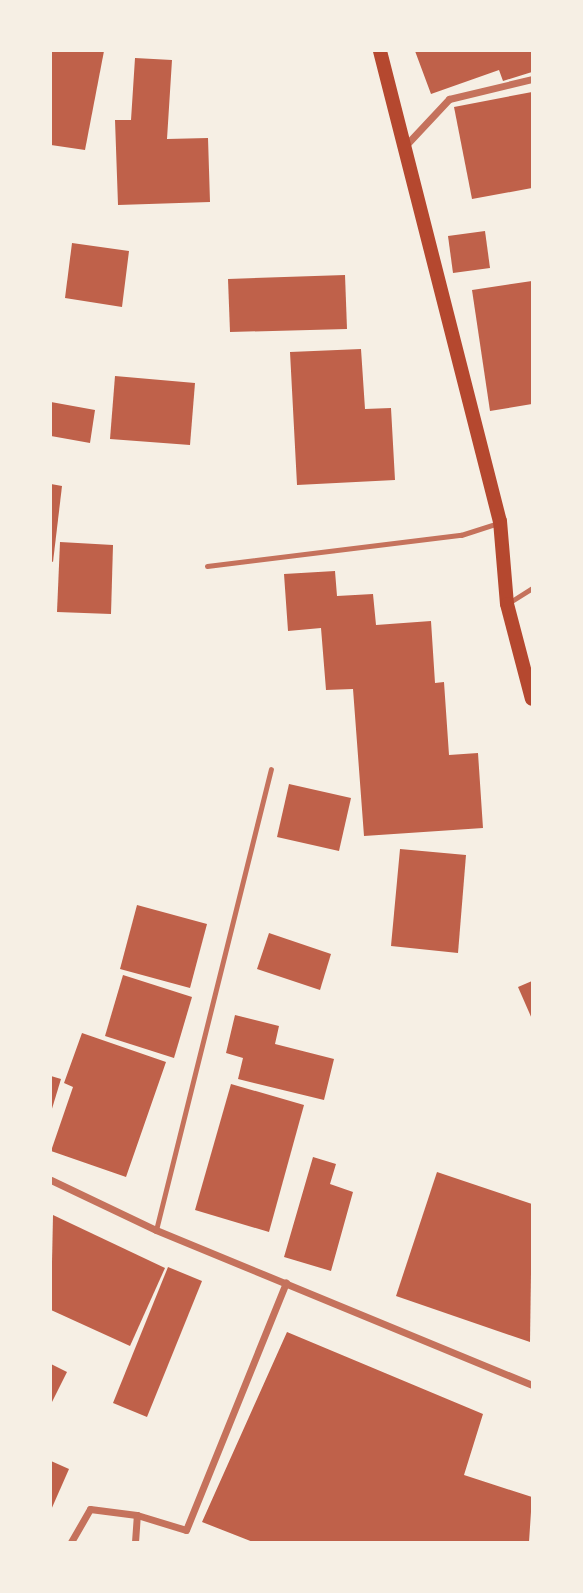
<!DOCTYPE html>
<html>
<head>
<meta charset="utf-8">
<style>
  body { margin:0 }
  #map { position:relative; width:583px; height:1593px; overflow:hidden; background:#f6efe4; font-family:"PT Sans Narrow",sans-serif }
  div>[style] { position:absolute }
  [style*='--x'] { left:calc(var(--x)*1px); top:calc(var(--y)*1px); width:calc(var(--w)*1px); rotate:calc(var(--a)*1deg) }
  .building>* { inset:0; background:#bf614a }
  .service>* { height:5px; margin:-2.5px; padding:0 2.5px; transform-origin:2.5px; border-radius:2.5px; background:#c5725c }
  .minor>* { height:7px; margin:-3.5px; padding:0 3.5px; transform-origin:3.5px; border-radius:3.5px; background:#c5725c }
  .secondary>* { height:14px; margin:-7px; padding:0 7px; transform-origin:7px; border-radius:7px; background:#b5482f }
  span { translate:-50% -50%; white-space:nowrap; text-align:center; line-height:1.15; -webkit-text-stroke:5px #f6efe4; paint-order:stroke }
  .frame { position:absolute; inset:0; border:52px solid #f6efe4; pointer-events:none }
</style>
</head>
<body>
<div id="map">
  <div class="building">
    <div style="clip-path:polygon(51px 51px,104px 51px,85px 150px,51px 145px)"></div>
    <div style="clip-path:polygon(415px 51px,532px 51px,532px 72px,503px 81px,499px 70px,431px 94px)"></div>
    <div style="clip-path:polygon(135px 58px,172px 60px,167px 139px,208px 138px,210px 202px,118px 205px,115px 120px,131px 120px)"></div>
    <div style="clip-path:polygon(532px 92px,532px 188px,472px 199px,454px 107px)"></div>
    <div style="clip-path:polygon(485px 231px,490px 268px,453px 273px,448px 236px)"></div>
    <div style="clip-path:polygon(72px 243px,129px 251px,122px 307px,65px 298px)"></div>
    <div style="clip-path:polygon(345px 275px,347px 329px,230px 332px,228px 279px)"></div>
    <div style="clip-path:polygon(532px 281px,532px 404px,490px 411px,472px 290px)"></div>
    <div style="clip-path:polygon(361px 349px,365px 409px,391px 408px,395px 480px,297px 485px,290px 352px)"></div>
    <div style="clip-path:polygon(115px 376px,195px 383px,190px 445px,110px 439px)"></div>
    <div style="clip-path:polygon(51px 402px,95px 410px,90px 443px,51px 436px)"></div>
    <div style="clip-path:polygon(51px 484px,62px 486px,53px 562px,51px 561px)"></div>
    <div style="clip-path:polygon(60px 542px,113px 545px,111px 614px,57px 612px)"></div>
    <div style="clip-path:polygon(335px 571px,337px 596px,373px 594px,376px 625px,431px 621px,435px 683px,444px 682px,449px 755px,478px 753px,483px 828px,364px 836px,353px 689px,326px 690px,321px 628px,288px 631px,284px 574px)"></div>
    <div style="clip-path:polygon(289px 784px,351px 798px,339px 851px,277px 837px)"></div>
    <div style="clip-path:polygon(400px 849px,466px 855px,458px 953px,391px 946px)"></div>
    <div style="clip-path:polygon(137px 905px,207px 924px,190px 988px,120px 969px)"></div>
    <div style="clip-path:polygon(269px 933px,331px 954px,320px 990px,257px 969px)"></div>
    <div style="clip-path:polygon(123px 975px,192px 997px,174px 1058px,105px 1036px)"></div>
    <div style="clip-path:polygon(532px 981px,532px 1019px,518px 987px)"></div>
    <div style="clip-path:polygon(235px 1015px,279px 1026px,275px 1044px,334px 1059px,324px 1100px,238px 1079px,243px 1058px,226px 1053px)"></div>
    <div style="clip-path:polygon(82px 1033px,166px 1062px,126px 1177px,51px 1151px,73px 1087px,64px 1083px)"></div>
    <div style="clip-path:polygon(51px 1076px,61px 1079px,51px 1112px)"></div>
    <div style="clip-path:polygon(231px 1084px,304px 1105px,269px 1232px,195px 1210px)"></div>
    <div style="clip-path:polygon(313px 1157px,336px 1164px,330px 1184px,353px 1192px,331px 1271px,284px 1257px)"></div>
    <div style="clip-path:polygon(437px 1172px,532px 1204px,530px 1342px,396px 1296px)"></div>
    <div style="clip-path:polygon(53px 1215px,165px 1268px,130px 1346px,51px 1310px)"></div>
    <div style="clip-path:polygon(168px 1267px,202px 1281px,147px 1417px,113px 1403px)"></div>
    <div style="clip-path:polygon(287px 1332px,483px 1414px,464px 1475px,532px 1497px,529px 1542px,253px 1542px,202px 1522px)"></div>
    <div style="clip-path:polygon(51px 1364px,67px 1372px,51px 1404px)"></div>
    <div style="clip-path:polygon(51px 1461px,69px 1469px,51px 1510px)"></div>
  </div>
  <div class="service">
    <div style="--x:207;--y:566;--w:256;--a:-7"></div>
    <div style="--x:461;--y:535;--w:38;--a:-18"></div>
    <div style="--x:510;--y:602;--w:26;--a:-32"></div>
    <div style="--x:156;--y:1230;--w:475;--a:-76"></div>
  </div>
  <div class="minor">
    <div style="--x:406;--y:145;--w:63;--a:-46.9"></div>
    <div style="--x:449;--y:99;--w:85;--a:-13.5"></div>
    <div style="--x:51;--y:1180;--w:116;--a:25.5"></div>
    <div style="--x:156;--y:1230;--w:407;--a:22.4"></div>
    <div style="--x:71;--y:1542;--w:38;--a:-60"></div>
    <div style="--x:90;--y:1509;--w:47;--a:7.3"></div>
    <div style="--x:137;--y:1515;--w:51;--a:17"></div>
    <div style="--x:186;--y:1530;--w:267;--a:-68"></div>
    <div style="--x:135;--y:1542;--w:27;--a:-86"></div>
  </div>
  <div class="secondary">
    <div style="--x:380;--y:51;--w:485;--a:75.7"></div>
    <div style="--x:500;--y:521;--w:83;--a:85.2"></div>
    <div style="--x:507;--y:604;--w:98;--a:75.3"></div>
  </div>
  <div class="frame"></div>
</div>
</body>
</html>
